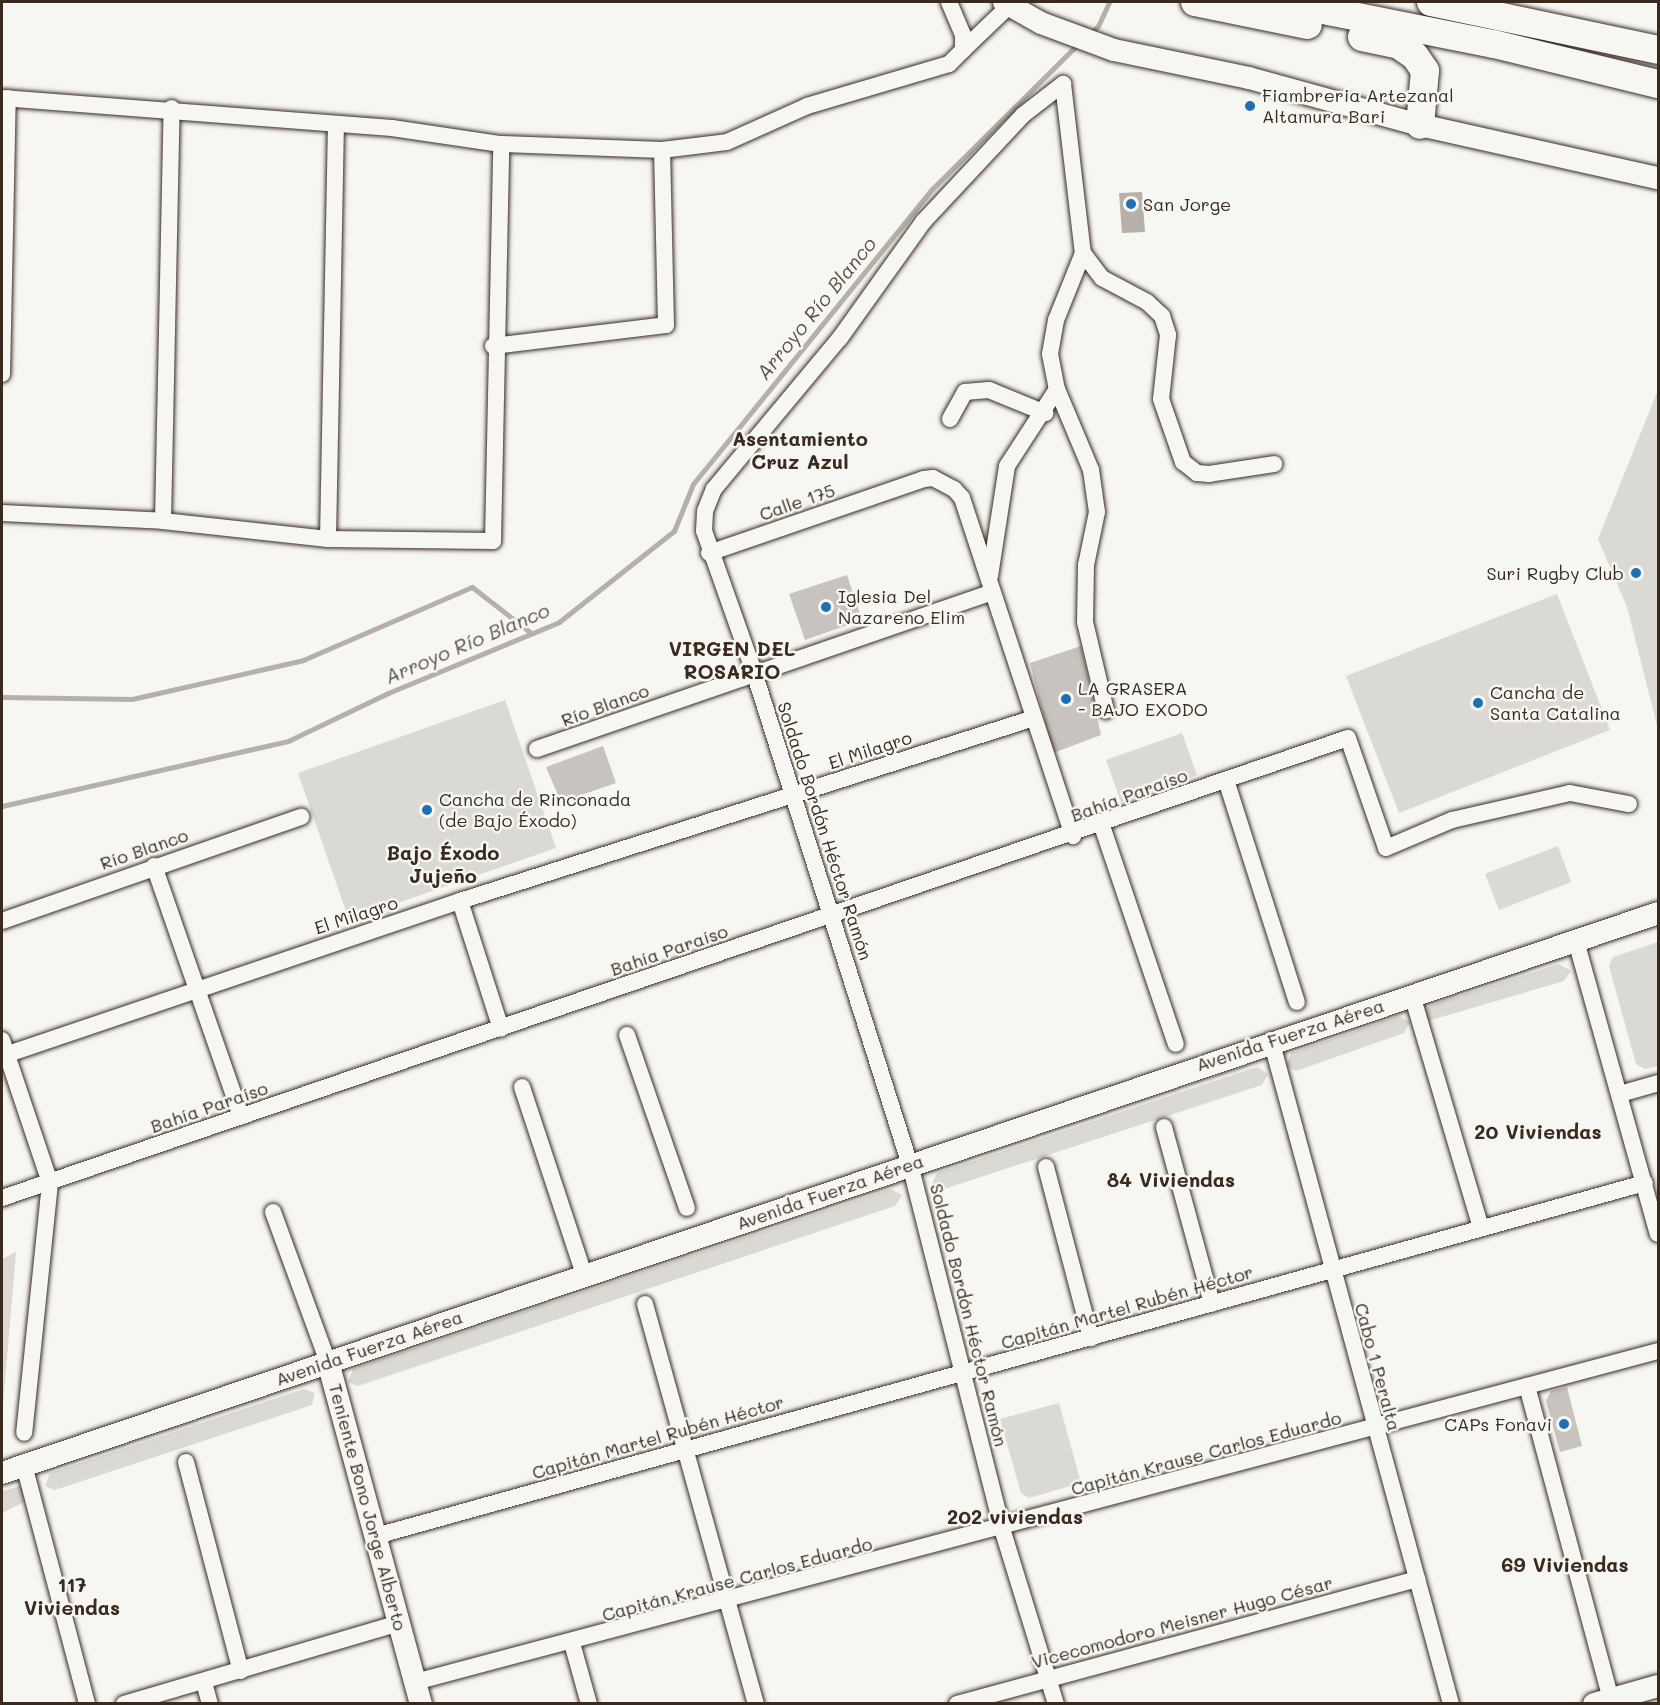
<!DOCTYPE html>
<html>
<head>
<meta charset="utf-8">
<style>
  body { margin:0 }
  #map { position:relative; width:1660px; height:1705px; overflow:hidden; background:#f6f6f2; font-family:Mali,sans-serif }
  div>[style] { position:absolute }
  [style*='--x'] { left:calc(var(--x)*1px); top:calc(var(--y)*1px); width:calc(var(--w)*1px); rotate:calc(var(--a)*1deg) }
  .green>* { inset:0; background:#dad9d3 }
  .water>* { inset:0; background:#b6b0a9 }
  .stream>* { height:5px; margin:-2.5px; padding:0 2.5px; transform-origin:2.5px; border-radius:2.5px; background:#b6b0a9 }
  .building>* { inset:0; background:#c8c3be }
  .roads { filter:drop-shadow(0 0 2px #3b2a1e) drop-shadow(0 0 2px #3b2a1e) }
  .street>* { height:16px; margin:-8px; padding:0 8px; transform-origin:8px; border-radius:8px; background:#f6f6f2 }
  .secondary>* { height:22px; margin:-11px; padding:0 11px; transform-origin:11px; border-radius:11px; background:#f6f6f2 }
  .highway>* { height:28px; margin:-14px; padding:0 14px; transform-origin:14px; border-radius:14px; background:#f6f6f2 }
  .dots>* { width:16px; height:16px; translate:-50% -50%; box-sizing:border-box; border:3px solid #f6f6f2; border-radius:50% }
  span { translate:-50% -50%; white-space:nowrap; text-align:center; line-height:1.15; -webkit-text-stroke:5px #f6f6f2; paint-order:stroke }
  .poi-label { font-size:18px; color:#3b2a1e }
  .left { translate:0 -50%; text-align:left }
  .right { translate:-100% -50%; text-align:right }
  .street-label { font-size:18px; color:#3b2a1e }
  .water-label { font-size:20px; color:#605248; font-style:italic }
  .neighbourhood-label { font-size:20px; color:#3b2a1e; font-weight:700 }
  .frame { position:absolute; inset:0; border:3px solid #3b2a1e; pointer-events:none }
</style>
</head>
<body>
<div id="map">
  <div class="green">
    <div style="clip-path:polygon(1658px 390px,1658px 729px,1627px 607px,1598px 539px)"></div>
    <div style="clip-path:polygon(1557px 594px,1610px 730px,1399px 813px,1346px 676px)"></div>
    <div style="clip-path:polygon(505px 700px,556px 848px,349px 920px,298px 773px)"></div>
    <div style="clip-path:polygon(1182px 733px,1197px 775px,1121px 802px,1106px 760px)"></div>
    <div style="clip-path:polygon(1558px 846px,1571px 882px,1499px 910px,1485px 874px)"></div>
    <div style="clip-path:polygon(1658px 942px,1658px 1066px,1645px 1069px,1636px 1064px,1609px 966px,1613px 957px)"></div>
    <div style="clip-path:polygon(1559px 964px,1571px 971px,1564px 981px,1428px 1021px,1425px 1010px,1431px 1005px)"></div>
    <div style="clip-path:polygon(1399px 1016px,1410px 1022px,1404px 1033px,1296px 1071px,1286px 1066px,1291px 1053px)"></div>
    <div style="clip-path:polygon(1257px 1067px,1268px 1074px,1262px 1085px,941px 1190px,931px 1186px,937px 1173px)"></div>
    <div style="clip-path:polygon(890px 1189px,902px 1195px,895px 1206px,358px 1386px,348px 1382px,353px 1369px)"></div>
    <div style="clip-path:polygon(16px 1252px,2px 1416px,2px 1417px,2px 1259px)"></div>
    <div style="clip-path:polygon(304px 1389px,315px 1393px,312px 1405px,55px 1490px,45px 1486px,50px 1473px)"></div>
    <div style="clip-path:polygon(1059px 1403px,1081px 1483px,1029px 1498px,1021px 1493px,1000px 1419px)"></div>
    <div style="clip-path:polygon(22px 1486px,24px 1502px,2px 1513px,2px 1491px)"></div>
  </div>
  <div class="water">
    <div style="clip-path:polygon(1142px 192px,1145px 232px,1122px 233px,1119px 193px)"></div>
  </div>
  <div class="stream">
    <div style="--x:1088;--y:35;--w:13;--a:-42"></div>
    <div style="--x:1098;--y:26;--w:26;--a:-65"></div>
    <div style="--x:2;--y:697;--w:130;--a:0.9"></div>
    <div style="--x:132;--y:699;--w:175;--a:-12.8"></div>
    <div style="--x:303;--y:660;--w:184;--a:-23.4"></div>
    <div style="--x:472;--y:587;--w:75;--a:37.9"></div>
    <div style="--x:2;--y:806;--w:293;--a:-12.8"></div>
    <div style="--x:288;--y:741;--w:111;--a:-25.6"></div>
    <div style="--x:388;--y:693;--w:185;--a:-22.5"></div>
    <div style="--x:559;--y:622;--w:147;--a:-38.4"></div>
    <div style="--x:674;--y:531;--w:51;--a:-68"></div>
    <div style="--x:693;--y:484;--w:380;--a:-51"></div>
    <div style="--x:932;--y:189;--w:207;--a:-44.8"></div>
  </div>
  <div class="building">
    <div style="clip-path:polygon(847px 575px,862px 620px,805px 640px,789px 594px)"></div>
    <div style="clip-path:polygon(1081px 646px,1101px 735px,1053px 753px,1030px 663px)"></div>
    <div style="clip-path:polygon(603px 746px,616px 783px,561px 802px,546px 767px)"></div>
    <div style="clip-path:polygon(1567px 1387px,1582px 1446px,1560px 1452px,1546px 1401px,1551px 1391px)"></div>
  </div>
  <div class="roads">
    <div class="street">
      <div style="--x:963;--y:50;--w:65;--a:-43.8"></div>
      <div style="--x:1063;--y:84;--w:170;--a:83.3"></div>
      <div style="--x:1083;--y:253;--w:72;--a:111.9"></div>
      <div style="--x:1056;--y:320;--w:35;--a:100"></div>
      <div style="--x:1050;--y:354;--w:36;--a:79"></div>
      <div style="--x:1057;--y:389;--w:88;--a:67.2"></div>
      <div style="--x:1091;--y:470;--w:42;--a:81.9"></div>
      <div style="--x:1097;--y:512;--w:54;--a:101.7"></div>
      <div style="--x:1086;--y:565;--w:57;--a:91"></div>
      <div style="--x:1085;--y:622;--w:91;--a:76.7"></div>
      <div style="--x:2;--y:98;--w:391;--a:4.4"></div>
      <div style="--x:392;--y:128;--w:110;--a:8.4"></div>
      <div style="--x:501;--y:144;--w:161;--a:2.1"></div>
      <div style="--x:662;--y:150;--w:65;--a:-7"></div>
      <div style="--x:727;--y:142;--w:88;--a:-24.2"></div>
      <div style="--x:807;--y:106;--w:148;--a:-16.5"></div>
      <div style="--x:949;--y:64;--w:20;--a:-45"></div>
      <div style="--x:963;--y:50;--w:15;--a:-90"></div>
      <div style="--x:963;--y:35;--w:36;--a:-113"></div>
      <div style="--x:1083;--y:253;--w:31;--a:53"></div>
      <div style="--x:1102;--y:278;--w:51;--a:28.1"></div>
      <div style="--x:1147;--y:302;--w:21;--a:43"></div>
      <div style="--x:1162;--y:316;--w:20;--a:72"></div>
      <div style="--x:1168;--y:335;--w:64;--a:96.2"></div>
      <div style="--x:1161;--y:399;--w:67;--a:70.8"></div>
      <div style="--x:1183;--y:462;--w:18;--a:38"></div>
      <div style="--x:1197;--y:473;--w:12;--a:5"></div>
      <div style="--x:1209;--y:474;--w:66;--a:-8.7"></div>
      <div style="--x:493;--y:346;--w:174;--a:-6.9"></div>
      <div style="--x:666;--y:325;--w:175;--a:-91.3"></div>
      <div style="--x:2;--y:374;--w:276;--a:-88.8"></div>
      <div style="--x:950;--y:419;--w:31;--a:-61"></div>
      <div style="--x:965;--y:392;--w:24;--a:-5"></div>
      <div style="--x:989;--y:390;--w:61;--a:22.3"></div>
      <div style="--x:2;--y:513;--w:161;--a:2.8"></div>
      <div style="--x:163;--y:521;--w:166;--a:6.2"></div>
      <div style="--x:328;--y:539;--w:165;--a:0.7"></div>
      <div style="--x:493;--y:541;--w:397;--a:-88.8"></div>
      <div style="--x:163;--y:521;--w:413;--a:-88.8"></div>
      <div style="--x:328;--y:539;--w:415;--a:-88.9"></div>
      <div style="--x:709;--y:553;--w:227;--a:-19"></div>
      <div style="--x:924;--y:479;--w:9;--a:-6"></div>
      <div style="--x:933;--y:478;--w:24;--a:28"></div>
      <div style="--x:954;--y:489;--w:12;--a:48"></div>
      <div style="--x:962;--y:498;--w:356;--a:71.8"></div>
      <div style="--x:990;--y:576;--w:111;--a:-81.2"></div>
      <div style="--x:1007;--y:466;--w:92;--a:-57"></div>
      <div style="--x:537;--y:749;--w:481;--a:-19"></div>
      <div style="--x:1226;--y:780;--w:233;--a:72.3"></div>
      <div style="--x:1102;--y:826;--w:230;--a:71.3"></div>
      <div style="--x:154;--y:866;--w:265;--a:70.8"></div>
      <div style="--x:460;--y:901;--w:134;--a:72.2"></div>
      <div style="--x:2;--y:921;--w:317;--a:-19.2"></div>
      <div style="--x:1576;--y:941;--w:304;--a:74.4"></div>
      <div style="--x:1412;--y:995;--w:243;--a:73.5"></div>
      <div style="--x:627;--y:1035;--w:183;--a:70.9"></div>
      <div style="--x:2;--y:1040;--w:151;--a:71.4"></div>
      <div style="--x:50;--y:1183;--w:251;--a:95.9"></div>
      <div style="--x:1271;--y:1040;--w:688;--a:74.83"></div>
      <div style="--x:2;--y:1056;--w:484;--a:-18.7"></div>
      <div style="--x:460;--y:901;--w:602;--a:-17.68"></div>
      <div style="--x:522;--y:1087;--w:198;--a:71.7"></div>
      <div style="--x:1620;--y:1094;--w:40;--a:-16"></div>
      <div style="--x:1164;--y:1127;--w:183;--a:74.8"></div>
      <div style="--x:1046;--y:1167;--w:177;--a:75.3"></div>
      <div style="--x:2;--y:1198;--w:1422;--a:-18.87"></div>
      <div style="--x:1348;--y:738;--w:116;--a:70.9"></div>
      <div style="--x:1386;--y:848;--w:72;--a:-23"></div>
      <div style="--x:1452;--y:820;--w:121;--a:-12.9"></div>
      <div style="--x:1570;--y:793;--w:60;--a:10.6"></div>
      <div style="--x:273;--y:1212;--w:160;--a:69.9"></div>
      <div style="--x:645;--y:1304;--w:415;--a:74.5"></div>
      <div style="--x:1527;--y:1386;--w:329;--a:75"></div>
      <div style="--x:186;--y:1462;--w:216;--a:75.3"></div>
      <div style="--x:24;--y:1465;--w:247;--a:75.2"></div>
      <div style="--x:376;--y:1536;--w:1317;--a:-15.55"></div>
      <div style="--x:572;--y:1643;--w:63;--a:74.4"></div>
      <div style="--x:204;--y:1682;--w:23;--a:75"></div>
      <div style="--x:415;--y:1682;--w:1286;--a:-14.91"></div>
      <div style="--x:124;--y:1704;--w:287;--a:-16.4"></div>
      <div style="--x:957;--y:1704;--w:477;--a:-15.2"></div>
      <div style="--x:1056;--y:1704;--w:184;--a:-107.1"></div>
      <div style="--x:1002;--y:1528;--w:374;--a:-104.2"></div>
      <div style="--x:910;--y:1165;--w:517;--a:-107.56"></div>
      <div style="--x:754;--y:672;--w:150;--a:-109.5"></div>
      <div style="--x:704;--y:531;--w:20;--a:-87"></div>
      <div style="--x:705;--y:511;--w:24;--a:-68"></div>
      <div style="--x:714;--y:489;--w:197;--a:-50.2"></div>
      <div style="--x:840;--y:338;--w:143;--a:-54.4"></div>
      <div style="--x:923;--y:222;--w:146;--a:-46.9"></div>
      <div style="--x:1023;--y:115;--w:51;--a:-37.8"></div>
    </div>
    <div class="secondary">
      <div style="--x:1004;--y:2;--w:43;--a:29.6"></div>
      <div style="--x:1041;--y:23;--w:78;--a:20.3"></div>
      <div style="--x:1114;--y:50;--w:138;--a:11.7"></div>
      <div style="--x:1249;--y:78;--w:177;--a:15.4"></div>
      <div style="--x:1420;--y:125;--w:244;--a:12.6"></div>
      <div style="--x:328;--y:1362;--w:354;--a:74.8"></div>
      <div style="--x:2;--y:1473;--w:1748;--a:-18.68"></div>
      <div style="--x:1594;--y:1704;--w:66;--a:-15.7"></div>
    </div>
    <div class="highway">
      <div style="--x:1195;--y:2;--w:115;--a:11.5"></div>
      <div style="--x:1283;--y:2;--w:215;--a:11.3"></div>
      <div style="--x:1494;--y:44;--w:169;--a:13.7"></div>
      <div style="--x:1431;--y:2;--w:232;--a:11.9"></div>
      <div style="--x:1362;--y:37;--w:38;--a:12"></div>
      <div style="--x:1399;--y:45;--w:19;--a:35"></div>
      <div style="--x:1415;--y:56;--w:18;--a:56"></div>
      <div style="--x:1425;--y:71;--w:54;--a:95.3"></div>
    </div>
  </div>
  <div class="dots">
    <div style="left:1250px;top:106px;background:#1f6fb2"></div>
    <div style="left:1131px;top:204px;background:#1f6fb2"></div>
    <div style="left:1636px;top:573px;background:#1f6fb2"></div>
    <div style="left:826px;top:607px;background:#1f6fb2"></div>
    <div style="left:1066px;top:699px;background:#1f6fb2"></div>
    <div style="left:1478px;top:703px;background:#1f6fb2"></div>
    <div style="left:427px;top:810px;background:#1f6fb2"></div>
    <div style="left:1564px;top:1424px;background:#1f6fb2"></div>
  </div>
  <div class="poi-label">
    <span class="left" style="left:1262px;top:106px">Fiambreria Artezanal<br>Altamura Bari</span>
    <span class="left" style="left:1143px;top:204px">San Jorge</span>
    <span class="right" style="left:1624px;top:573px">Suri Rugby Club</span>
    <span class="left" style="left:838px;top:607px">Iglesia Del<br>Nazareno Elim</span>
    <span class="left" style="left:1078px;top:699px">LA GRASERA<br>- BAJO EXODO</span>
    <span class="left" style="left:1490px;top:703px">Cancha de<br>Santa Catalina</span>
    <span class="left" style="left:439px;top:810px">Cancha de Rinconada<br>(de Bajo Éxodo)</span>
    <span class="right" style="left:1552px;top:1424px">CAPs Fonavi</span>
  </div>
  <div class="street-label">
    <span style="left:797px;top:502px;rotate:-19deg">Calle 175</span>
    <span style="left:605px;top:705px;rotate:-20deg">Río Blanco</span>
    <span style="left:870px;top:750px;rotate:-18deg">El Milagro</span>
    <span style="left:1129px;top:795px;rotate:-20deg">Bahía Paraíso</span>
    <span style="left:825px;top:831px;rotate:72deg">Soldado Bordón Héctor Ramón</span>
    <span style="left:144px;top:849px;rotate:-19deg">Río Blanco</span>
    <span style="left:356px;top:915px;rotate:-18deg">El Milagro</span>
    <span style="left:669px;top:950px;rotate:-19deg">Bahía Paraíso</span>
    <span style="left:1290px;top:1035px;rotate:-18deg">Avenida Fuerza Aérea</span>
    <span style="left:209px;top:1107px;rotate:-19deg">Bahía Paraíso</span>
    <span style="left:830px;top:1192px;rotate:-19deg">Avenida Fuerza Aérea</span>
    <span style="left:1127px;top:1307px;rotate:-16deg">Capitán Martel Rubén Héctor</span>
    <span style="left:969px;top:1315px;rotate:76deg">Soldado Bordón Héctor Ramón</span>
    <span style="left:369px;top:1348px;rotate:-19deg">Avenida Fuerza Aérea</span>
    <span style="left:1378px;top:1367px;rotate:75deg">Cabo 1 Peralta</span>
    <span style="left:658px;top:1437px;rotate:-16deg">Capitán Martel Rubén Héctor</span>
    <span style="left:1206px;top:1453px;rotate:-15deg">Capitán Krause Carlos Eduardo</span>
    <span style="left:368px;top:1507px;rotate:75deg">Teniente Bono Jorge Alberto</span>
    <span style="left:737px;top:1579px;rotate:-15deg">Capitán Krause Carlos Eduardo</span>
    <span style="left:1182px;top:1622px;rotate:-15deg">Vicecomodoro Meisner Hugo César</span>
  </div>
  <div class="water-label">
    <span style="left:816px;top:308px;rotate:-51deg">Arroyo Río Blanco</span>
    <span style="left:467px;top:643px;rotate:-23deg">Arroyo Río Blanco</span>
  </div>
  <div class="neighbourhood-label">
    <span style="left:800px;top:450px">Asentamiento<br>Cruz Azul</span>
    <span style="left:732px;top:660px">VIRGEN DEL<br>ROSARIO</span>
    <span style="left:443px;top:864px">Bajo Éxodo<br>Jujeño</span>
    <span style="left:1538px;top:1131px">20 Viviendas</span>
    <span style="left:1171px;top:1179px">84 Viviendas</span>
    <span style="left:1015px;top:1516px">202 viviendas</span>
    <span style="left:1565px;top:1564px">69 Viviendas</span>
    <span style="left:72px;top:1596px">117<br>Viviendas</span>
  </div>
  <div class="frame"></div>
</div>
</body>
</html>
